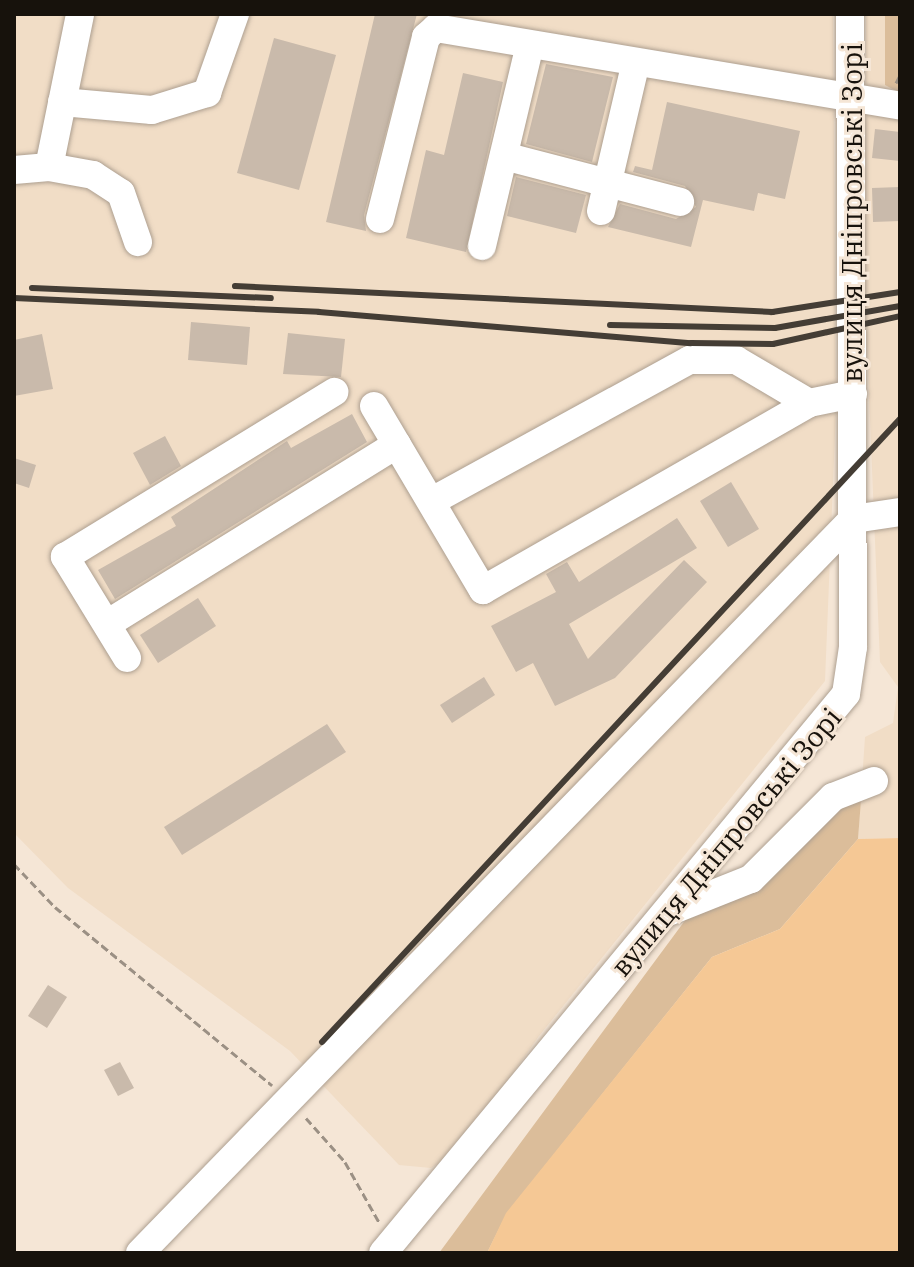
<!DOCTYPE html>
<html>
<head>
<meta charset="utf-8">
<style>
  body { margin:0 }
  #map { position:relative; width:914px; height:1267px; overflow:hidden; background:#f5e6d6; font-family:"IBM Plex Serif",serif }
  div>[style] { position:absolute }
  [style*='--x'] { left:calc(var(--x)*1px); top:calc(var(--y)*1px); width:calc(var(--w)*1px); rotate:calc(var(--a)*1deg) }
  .built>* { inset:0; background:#f1ddc6 }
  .green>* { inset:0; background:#dbbd9a }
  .water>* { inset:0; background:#f5c895 }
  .building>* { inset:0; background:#c9baab }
  .path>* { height:3px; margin-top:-1.5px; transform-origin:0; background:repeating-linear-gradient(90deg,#9b9084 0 8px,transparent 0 12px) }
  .roads { filter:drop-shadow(0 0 2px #ad9f90) drop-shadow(0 0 2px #ad9f90) }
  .minor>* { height:28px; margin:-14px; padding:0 14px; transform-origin:14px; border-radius:14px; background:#fff }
  .rail>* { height:6px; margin:-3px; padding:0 3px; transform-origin:3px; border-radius:3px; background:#443d35 }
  span { translate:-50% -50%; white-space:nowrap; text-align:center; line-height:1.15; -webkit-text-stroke:6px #f5e6d6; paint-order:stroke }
  .street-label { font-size:28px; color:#17120c }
  .frame { position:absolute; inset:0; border:16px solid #17120c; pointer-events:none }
</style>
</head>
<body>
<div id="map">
  <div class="built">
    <div style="clip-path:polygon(14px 14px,833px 14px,836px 409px,825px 681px,539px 1036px,459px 1150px,431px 1168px,399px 1165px,290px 1051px,68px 888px,14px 833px)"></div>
    <div style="clip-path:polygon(866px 14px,900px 14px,900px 838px,858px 839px,865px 737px,893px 723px,898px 687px,880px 662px,865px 299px)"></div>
  </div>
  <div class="green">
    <div style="clip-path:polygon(885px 14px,900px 14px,900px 93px,885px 85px)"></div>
    <div style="clip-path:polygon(861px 800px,858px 839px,780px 929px,712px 957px,507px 1213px,487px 1253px,439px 1253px,692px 911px,839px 806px)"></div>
  </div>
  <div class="water">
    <div style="clip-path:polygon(900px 838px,900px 1253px,487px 1253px,506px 1213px,712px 957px,780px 929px,858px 839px)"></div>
  </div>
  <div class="building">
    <div style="clip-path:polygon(375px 14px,417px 14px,364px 215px,366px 231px,326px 222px)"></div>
    <div style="clip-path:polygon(274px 38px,336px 55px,299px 190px,237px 173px)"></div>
    <div style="clip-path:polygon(546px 64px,613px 77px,592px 162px,526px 144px)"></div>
    <div style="clip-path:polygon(463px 73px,503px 82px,466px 252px,406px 238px,426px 150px,444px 155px)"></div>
    <div style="clip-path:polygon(667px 102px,800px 131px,785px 199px,758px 193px,754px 211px,703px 200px,691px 247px,608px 227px,620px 204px,676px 219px,696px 207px,685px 186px,633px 172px,635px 166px,652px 170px)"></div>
    <div style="clip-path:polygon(875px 129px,900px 132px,900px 161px,872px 158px)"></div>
    <div style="clip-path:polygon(516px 177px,586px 195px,576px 233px,507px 216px)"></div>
    <div style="clip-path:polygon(900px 187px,900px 221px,873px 222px,872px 188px)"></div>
    <div style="clip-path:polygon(191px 322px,250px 327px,247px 365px,188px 360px)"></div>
    <div style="clip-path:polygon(288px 333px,345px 339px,341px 377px,283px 374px)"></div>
    <div style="clip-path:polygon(42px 334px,53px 389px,14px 396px,14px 340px)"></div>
    <div style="clip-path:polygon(352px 414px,367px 442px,115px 599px,98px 570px,176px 526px,171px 517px,287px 441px,291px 448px)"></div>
    <div style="clip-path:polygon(165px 436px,181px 466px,150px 485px,133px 453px)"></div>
    <div style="clip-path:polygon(14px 458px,36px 465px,29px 488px,14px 483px)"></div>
    <div style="clip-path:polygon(731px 482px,759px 529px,728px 547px,700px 501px)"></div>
    <div style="clip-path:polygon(677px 518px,697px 548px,569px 624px,588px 659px,684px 560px,707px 582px,615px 678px,555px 706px,533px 663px,516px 672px,491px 626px,556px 592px,546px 574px,567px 562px,579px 582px)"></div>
    <div style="clip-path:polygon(198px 598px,216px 626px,158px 663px,140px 635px)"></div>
    <div style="clip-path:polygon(484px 677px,495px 695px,452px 723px,440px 705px)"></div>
    <div style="clip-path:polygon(327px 724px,346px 752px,182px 855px,164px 827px)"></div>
    <div style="clip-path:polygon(48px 985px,67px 997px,47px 1028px,28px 1016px)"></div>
    <div style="clip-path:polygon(120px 1062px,134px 1088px,118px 1096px,104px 1070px)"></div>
  </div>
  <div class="path">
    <div style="--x:896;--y:83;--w:9;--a:-63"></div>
    <div style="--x:14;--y:864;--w:59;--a:46.4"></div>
    <div style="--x:55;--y:907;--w:281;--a:39.4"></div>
    <div style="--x:306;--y:1118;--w:59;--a:48.4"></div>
    <div style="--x:345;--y:1162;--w:69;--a:60.5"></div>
  </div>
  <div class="roads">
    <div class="minor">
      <div style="--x:62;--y:102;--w:90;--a:5.1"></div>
      <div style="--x:152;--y:110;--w:58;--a:-17.2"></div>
      <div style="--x:207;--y:93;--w:84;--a:-70.5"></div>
      <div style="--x:504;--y:156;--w:182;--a:14.6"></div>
      <div style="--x:49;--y:167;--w:45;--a:10.3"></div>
      <div style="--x:93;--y:175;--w:33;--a:33"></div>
      <div style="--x:121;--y:193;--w:52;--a:70.9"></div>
      <div style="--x:14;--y:170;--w:35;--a:-5"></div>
      <div style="--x:49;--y:167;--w:156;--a:-78.5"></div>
      <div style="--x:601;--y:211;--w:153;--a:-76.8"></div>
      <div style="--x:380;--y:219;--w:188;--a:-75.8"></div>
      <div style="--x:426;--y:37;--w:13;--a:-42"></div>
      <div style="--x:436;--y:28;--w:471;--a:9.5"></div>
      <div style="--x:482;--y:246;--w:207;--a:-76.6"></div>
      <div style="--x:374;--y:406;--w:214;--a:59.4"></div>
      <div style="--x:483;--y:590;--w:376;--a:-29.8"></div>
      <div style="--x:809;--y:403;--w:45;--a:-11.6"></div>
      <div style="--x:432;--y:501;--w:294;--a:-28.7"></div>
      <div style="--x:690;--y:360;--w:46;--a:0"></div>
      <div style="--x:736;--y:360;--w:85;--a:30.5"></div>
      <div style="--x:107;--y:624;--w:341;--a:-31.8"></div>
      <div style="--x:127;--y:658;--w:119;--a:-121.5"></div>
      <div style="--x:65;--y:557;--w:316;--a:-31.5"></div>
      <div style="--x:668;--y:912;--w:89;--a:-21.7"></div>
      <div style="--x:751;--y:879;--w:116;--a:-45"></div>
      <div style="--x:833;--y:797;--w:44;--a:-21.3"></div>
      <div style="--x:140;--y:1253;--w:1023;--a:-45.83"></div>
      <div style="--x:853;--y:519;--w:48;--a:-8.5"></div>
      <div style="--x:383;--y:1253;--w:726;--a:-50.37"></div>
      <div style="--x:846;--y:694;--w:48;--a:-81.5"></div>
      <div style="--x:853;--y:647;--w:633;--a:-90.27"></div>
    </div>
  </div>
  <div class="rail">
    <div style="--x:235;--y:286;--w:538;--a:2.77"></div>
    <div style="--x:772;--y:312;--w:130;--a:-8.9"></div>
    <div style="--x:32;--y:288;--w:239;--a:2.4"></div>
    <div style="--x:14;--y:298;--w:305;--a:2.6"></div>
    <div style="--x:319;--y:312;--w:373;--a:4.8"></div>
    <div style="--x:691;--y:343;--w:82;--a:0.7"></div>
    <div style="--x:773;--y:344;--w:130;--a:-12.4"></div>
    <div style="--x:610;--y:325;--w:165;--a:1"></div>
    <div style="--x:775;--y:328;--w:127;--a:-10"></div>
    <div style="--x:322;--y:1042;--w:850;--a:-47.15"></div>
  </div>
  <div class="street-label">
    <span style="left:852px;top:213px;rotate:-90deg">вулиця Дніпровські Зорі</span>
    <span style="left:726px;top:842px;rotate:-50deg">вулиця Дніпровські Зорі</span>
  </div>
  <div class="frame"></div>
</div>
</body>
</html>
